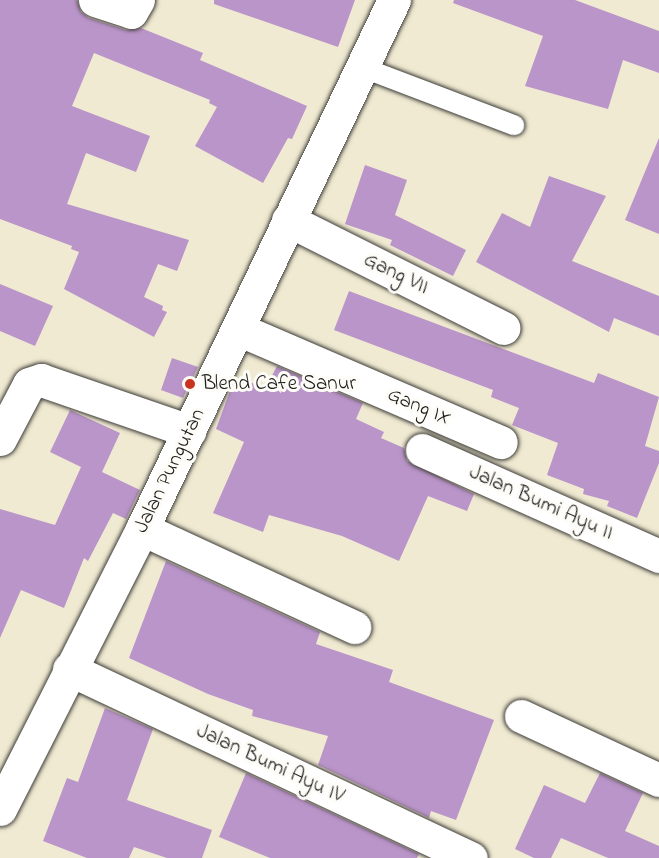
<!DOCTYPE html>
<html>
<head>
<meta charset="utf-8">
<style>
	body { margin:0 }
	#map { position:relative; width:659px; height:858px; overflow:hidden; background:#f0ead2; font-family:"Indie Flower",sans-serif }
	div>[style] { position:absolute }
	.building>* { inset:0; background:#ba95c9 }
	.roads { filter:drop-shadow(0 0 2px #3c3b37) drop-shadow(0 0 2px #3c3b37) }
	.service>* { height:20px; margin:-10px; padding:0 10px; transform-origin:10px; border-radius:10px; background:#fff }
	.minor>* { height:33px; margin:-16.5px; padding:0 16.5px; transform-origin:16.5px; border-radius:16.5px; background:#fff }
	.dots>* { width:16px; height:16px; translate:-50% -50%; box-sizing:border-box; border:3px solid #fdfcf7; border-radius:50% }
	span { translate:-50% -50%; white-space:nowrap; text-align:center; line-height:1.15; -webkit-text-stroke:6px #fdfcf7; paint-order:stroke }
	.street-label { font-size:21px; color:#1c1c1c }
	.poi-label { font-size:21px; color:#1c1c1c }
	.left { translate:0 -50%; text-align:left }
</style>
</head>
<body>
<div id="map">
	<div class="building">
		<i style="clip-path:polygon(0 0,77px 0,81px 12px,89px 18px,126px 30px,141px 28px,203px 53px,200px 60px,307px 106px,292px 139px,288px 138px,263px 183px,195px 146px,217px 107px,209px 103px,210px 100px,94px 53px,72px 106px,150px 136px,136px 172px,86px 153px,67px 204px,189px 240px,177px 271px,158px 264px,144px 297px,163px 306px,162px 310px,167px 312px,154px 337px,64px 289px,79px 252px,71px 249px,72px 246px,0 219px)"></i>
		<i style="clip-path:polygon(214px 0,355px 0,338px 47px,214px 4px)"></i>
		<i style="clip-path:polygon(454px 0,575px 0,659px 31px,659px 73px,623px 60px,608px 109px,525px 86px,543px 36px,453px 3px)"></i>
		<i style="clip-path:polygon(659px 138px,659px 234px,625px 220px)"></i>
		<i style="clip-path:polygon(365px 165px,407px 180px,395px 215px,466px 250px,453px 276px,390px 245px,392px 240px,345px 224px)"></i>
		<i style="clip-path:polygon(549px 176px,606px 196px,572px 261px,659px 296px,659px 336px,614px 318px,609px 332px,476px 262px,502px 213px,530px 227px)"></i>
		<i style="clip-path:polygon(0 284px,53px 306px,35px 346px,0 331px)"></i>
		<i style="clip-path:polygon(349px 291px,594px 383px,598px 373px,659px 397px,645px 446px,659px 451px,659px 463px,637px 518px,607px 506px,609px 501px,583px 494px,584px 489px,547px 475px,558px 443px,512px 425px,519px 408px,491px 397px,493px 390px,334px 330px)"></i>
		<i style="clip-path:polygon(172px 358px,198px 367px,183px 398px,161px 390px)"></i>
		<i style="clip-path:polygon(277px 366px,363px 403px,356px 419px,384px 432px,381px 438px,404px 448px,407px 461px,474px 494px,467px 511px,428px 496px,399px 561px,342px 536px,269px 515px,263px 532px,213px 513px,244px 442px,216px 429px,234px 380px,240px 377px,265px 389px)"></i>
		<i style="clip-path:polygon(70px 410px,120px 433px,102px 472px,140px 490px,126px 519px,113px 513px,88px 561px,84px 558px,64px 608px,21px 590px,0 638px,0 509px,55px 525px,81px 467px,50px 452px)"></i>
		<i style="clip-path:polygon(166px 561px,320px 632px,316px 644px,393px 670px,389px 682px,494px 720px,456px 820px,431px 811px,429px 818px,318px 765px,328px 736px,252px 716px,253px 710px,208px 694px,129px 658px)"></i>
		<i style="clip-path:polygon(105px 708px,153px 729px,127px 800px,212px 830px,202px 858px,167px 858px,134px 847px,129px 858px,87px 858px,43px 841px,67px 778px,78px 782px)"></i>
		<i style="clip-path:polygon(246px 773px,419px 854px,417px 858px,270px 858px,219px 837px)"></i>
		<i style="clip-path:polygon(600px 773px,643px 793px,625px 831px,659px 846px,659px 858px,608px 858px,561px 838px,551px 858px,534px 858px,515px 849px,544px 785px,585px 803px)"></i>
	</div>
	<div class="roads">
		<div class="service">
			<i style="left:361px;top:67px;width:164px;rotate:20.8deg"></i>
		</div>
		<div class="minor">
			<i style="left:95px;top:0;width:38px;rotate:18deg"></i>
			<i style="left:131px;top:12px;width:14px;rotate:-60deg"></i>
			<i style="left:288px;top:220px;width:241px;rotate:26.6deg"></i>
			<i style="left:238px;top:329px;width:286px;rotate:23.3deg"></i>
			<i style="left:0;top:439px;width:62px;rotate:-62.2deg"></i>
			<i style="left:29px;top:384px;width:13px;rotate:-18deg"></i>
			<i style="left:41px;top:380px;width:157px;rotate:19deg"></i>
			<i style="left:422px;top:450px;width:260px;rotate:24.1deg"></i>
			<i style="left:142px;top:529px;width:234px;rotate:24.8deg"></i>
			<i style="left:69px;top:669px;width:444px;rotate:25.2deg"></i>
			<i style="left:521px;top:716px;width:152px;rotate:24.9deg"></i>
			<i style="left:0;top:809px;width:314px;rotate:-63.1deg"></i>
			<i style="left:142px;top:529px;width:586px;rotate:-64.53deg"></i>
		</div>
	</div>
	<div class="dots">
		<i style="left:190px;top:384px;background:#c8321e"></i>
	</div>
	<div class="street-label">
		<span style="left:396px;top:274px;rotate:26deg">Gang VII</span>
		<span style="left:419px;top:407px;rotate:23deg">Gang IX</span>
		<span style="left:170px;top:471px;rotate:-64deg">Jalan Pungutan</span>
		<span style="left:541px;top:503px;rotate:24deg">Jalan Bumi Ayu II</span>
		<span style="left:270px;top:764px;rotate:25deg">Jalan Bumi Ayu IV</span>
	</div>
	<div class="poi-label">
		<span class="left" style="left:202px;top:384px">Blend Cafe Sanur</span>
	</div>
</div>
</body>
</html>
